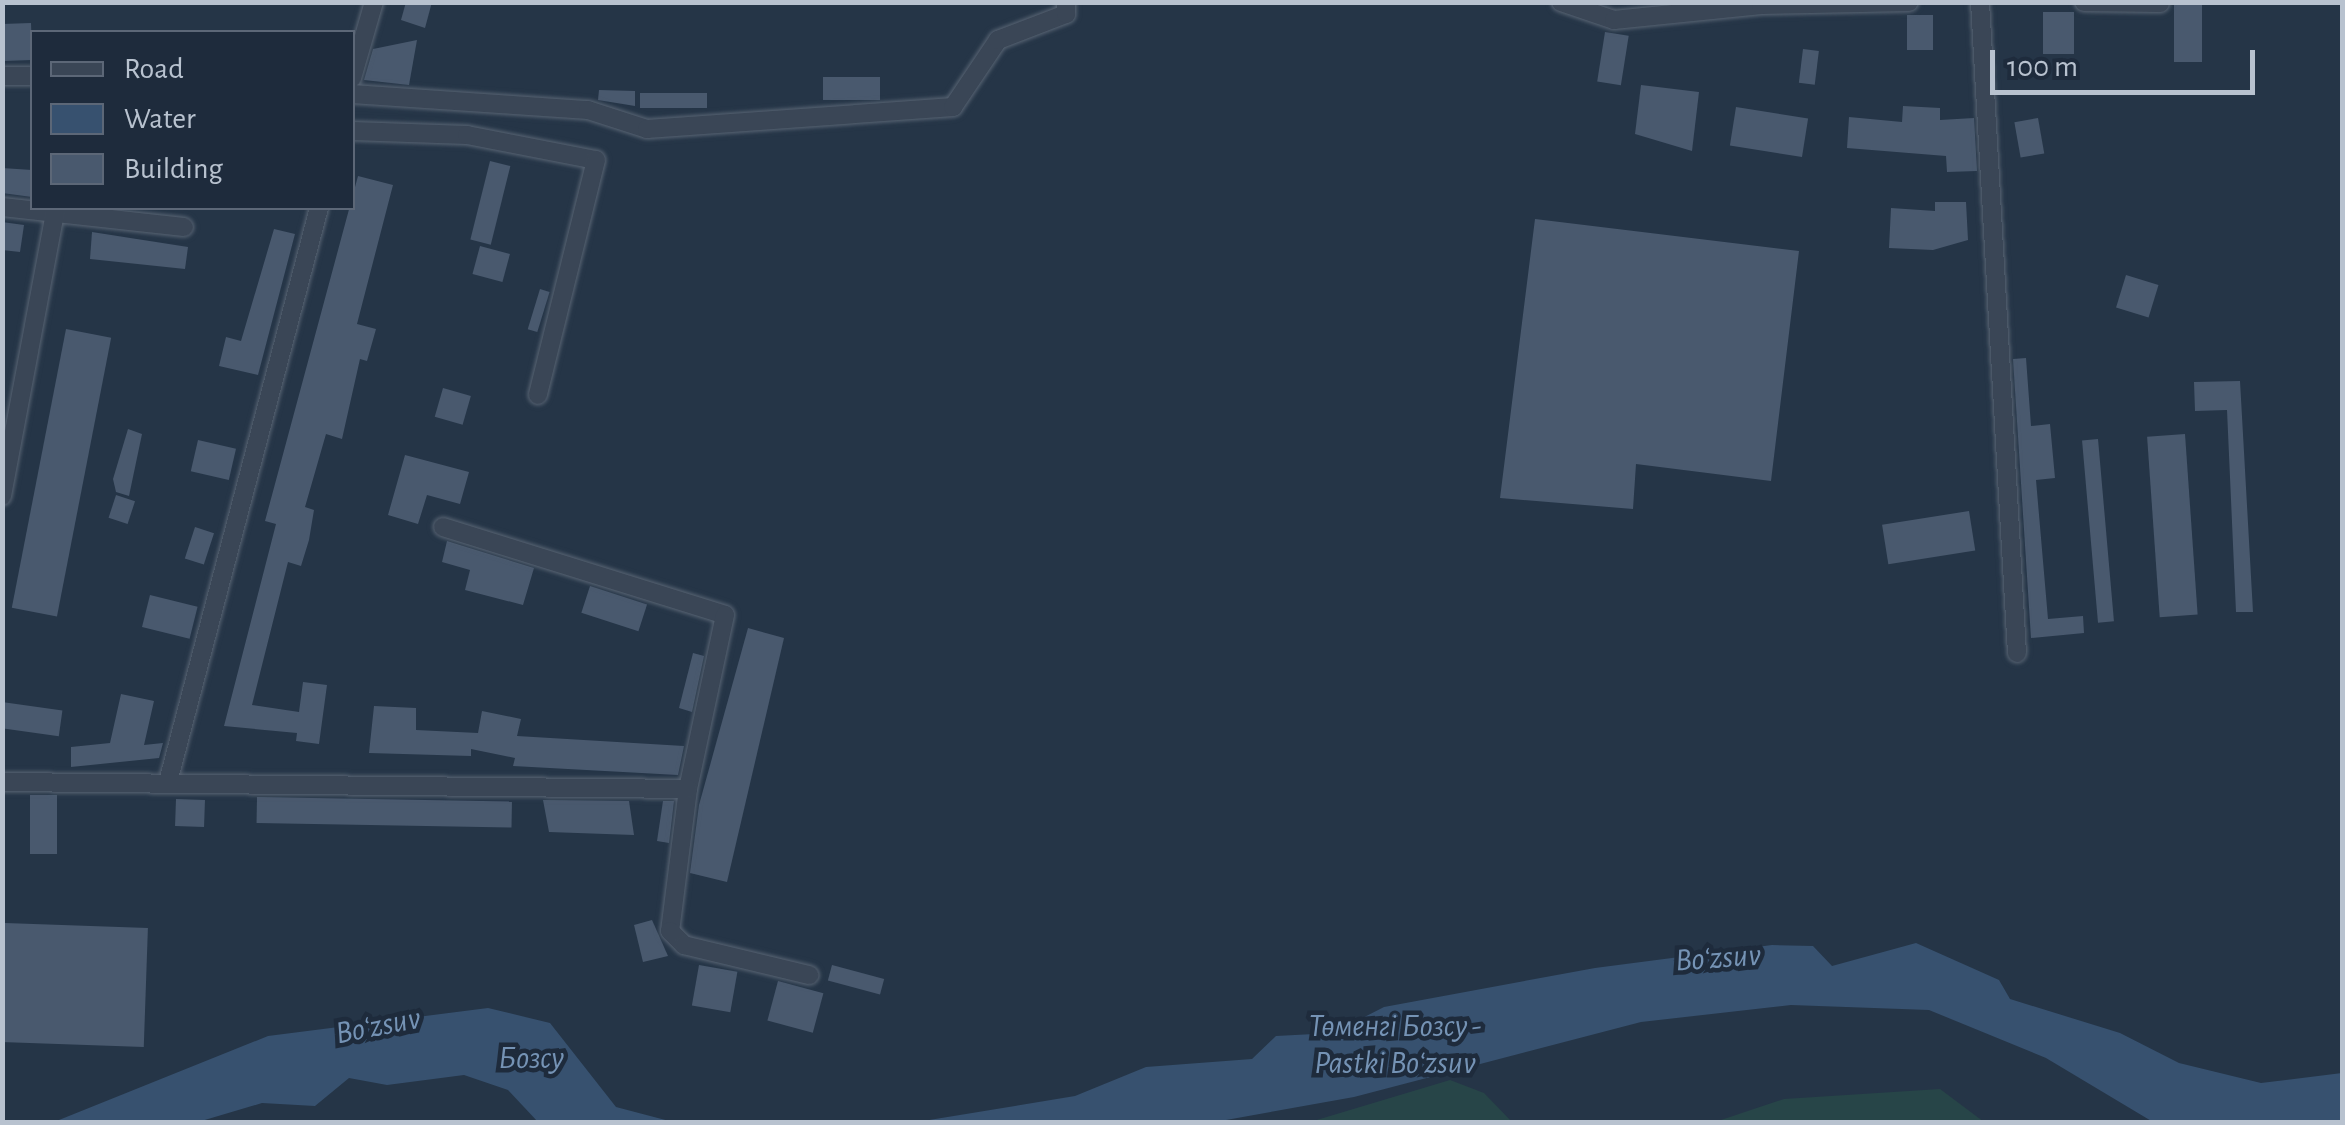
<!DOCTYPE html>
<html>
<head>
<meta charset="utf-8">
<style>
	body { margin:0 }
	#map { position:relative; width:2345px; height:1125px; overflow:hidden; background:#253547; font-family:"Alegreya Sans",sans-serif }
	div>[style] { position:absolute }
	.green>* { inset:0; background:#274548 }
	.water>* { inset:0; background:#37516f }
	.building>* { inset:0; background:#49596e; transform-origin:0 0 }
	.roads { filter:drop-shadow(0 0 2px #586473) drop-shadow(0 0 2px #586473) }
	.minor>* { height:18px; margin:-9px; padding:0 9px; transform-origin:9px; border-radius:9px; background:#3a4656 }
	span { translate:-50% -50%; white-space:nowrap; text-align:center; line-height:1.15; -webkit-text-stroke:9px #1e2b3c; paint-order:stroke }
	.water-label { font-size:32px; color:#7593b5; font-style:italic }
	.frame { position:absolute; inset:0; border:5px solid #b8c2cf; pointer-events:none }
	.legend { position:absolute; left:30px; top:30px; width:325px; height:180px; box-sizing:border-box; background:#1e2b3c; border:2px solid #5c6777; margin:0; padding:12px 18px; list-style:none; font-size:30px; color:#b8c2cf }
	.legend li { display:flex; align-items:center; gap:20px; height:50px }
	.legend b { width:50px; border:2px solid #5c6777 }
	.scale { position:absolute; left:1990px; top:50px; width:265px; height:45px; box-sizing:border-box; border:5px solid #b8c2cf; border-top:0; padding-left:12px; font-size:30px; line-height:35px; white-space:nowrap; color:#b8c2cf; -webkit-text-stroke:8px #1e2b3c; paint-order:stroke }
</style>
</head>
<body>
<div id="map">
	<div class="green">
		<i style="clip-path:polygon(1450px 1080px,1484px 1093px,1512px 1122px,1310px 1122px)"></i>
		<i style="clip-path:polygon(1940px 1089px,1984px 1122px,1715px 1122px,1784px 1099px)"></i>
	</div>
	<div class="water">
		<i style="clip-path:polygon(1916px 943px,1999px 980px,2010px 999px,2120px 1033px,2179px 1063px,2261px 1083px,2342px 1073px,2342px 1122px,2153px 1122px,2046px 1058px,1929px 1010px,1791px 1005px,1641px 1022px,1354px 1097px,1215px 1122px,917px 1122px,1075px 1096px,1146px 1067px,1252px 1059px,1276px 1036px,1333px 1033px,1384px 1007px,1595px 968px,1772px 945px,1813px 946px,1832px 966px)"></i>
		<i style="clip-path:polygon(488px 1008px,550px 1023px,616px 1107px,673px 1122px,538px 1122px,508px 1090px,464px 1075px,387px 1085px,349px 1078px,315px 1106px,262px 1103px,198px 1122px,54px 1122px,268px 1036px)"></i>
	</div>
	<div class="building">
		<i style="clip-path:polygon(406px 2px,432px 2px,425px 28px,401px 20px)"></i>
		<i style="left:2174px;top:2px;width:28px;height:60px"></i>
		<i style="left:2043px;top:12px;width:31px;height:42px"></i>
		<i style="left:1907px;top:15px;width:26px;height:35px"></i>
		<i style="left:31px;top:23px;width:37px;height:29px;rotate:88deg"></i>
		<i style="left:1605px;top:32px;width:24px;height:50px;rotate:9deg"></i>
		<i style="clip-path:polygon(417px 40px,409px 85px,364px 80px,373px 49px)"></i>
		<i style="left:1803px;top:49px;width:16px;height:34px;rotate:7deg"></i>
		<i style="left:880px;top:77px;width:23px;height:57px;rotate:90deg"></i>
		<i style="clip-path:polygon(1641px 85px,1699px 92px,1692px 151px,1635px 134px)"></i>
		<i style="clip-path:polygon(599px 90px,635px 91px,635px 106px,598px 100px)"></i>
		<i style="left:707px;top:93px;width:15px;height:67px;rotate:90deg"></i>
		<i style="clip-path:polygon(1903px 106px,1940px 108px,1940px 120px,1974px 118px,1977px 171px,1947px 172px,1946px 156px,1847px 148px,1849px 117px,1902px 122px)"></i>
		<i style="left:1736px;top:107px;width:73px;height:39px;rotate:9deg"></i>
		<i style="left:2038px;top:118px;width:36px;height:24px;rotate:80deg"></i>
		<i style="left:490px;top:161px;width:21px;height:81px;rotate:14deg"></i>
		<i style="clip-path:polygon(2px 168px,32px 170px,32px 197px,2px 193px)"></i>
		<i style="clip-path:polygon(358px 176px,393px 185px,357px 324px,376px 329px,367px 361px,360px 359px,342px 439px,326px 434px,305px 507px,314px 510px,309px 540px,301px 566px,288px 562px,252px 705px,299px 712px,303px 682px,327px 685px,319px 744px,296px 741px,297px 733px,224px 726px,276px 524px,265px 521px)"></i>
		<i style="clip-path:polygon(1935px 202px,1966px 202px,1968px 240px,1933px 250px,1889px 248px,1891px 208px,1935px 211px)"></i>
		<i style="clip-path:polygon(1535px 219px,1799px 251px,1771px 481px,1636px 464px,1633px 509px,1500px 498px)"></i>
		<i style="clip-path:polygon(2px 222px,24px 225px,20px 252px,2px 250px)"></i>
		<i style="clip-path:polygon(274px 229px,295px 234px,258px 375px,219px 366px,226px 337px,241px 341px)"></i>
		<i style="clip-path:polygon(92px 232px,188px 247px,185px 269px,90px 259px)"></i>
		<i style="left:480px;top:246px;width:31px;height:29px;rotate:15deg"></i>
		<i style="left:2126px;top:275px;width:34px;height:34px;rotate:17deg"></i>
		<i style="left:540px;top:289px;width:10px;height:42px;rotate:17deg"></i>
		<i style="left:66px;top:329px;width:46px;height:284px;rotate:11deg"></i>
		<i style="clip-path:polygon(2026px 358px,2031px 426px,2050px 424px,2055px 478px,2036px 480px,2048px 619px,2083px 616px,2084px 633px,2031px 638px,2013px 359px)"></i>
		<i style="clip-path:polygon(2240px 381px,2253px 612px,2236px 612px,2227px 410px,2195px 411px,2194px 382px)"></i>
		<i style="left:443px;top:388px;width:29px;height:30px;rotate:16deg"></i>
		<i style="clip-path:polygon(128px 429px,142px 434px,129px 496px,116px 492px,113px 479px)"></i>
		<i style="left:2185px;top:434px;width:181px;height:38px;rotate:86deg"></i>
		<i style="left:2098px;top:439px;width:183px;height:16px;rotate:85deg"></i>
		<i style="left:198px;top:440px;width:39px;height:32px;rotate:13deg"></i>
		<i style="clip-path:polygon(405px 455px,469px 472px,460px 504px,427px 495px,418px 524px,388px 515px)"></i>
		<i style="left:116px;top:495px;width:20px;height:24px;rotate:18deg"></i>
		<i style="left:1969px;top:511px;width:40px;height:88px;rotate:81deg"></i>
		<i style="left:195px;top:527px;width:20px;height:33px;rotate:18deg"></i>
		<i style="clip-path:polygon(447px 541px,534px 568px,523px 605px,465px 590px,470px 570px,442px 562px)"></i>
		<i style="left:590px;top:586px;width:60px;height:28px;rotate:18deg"></i>
		<i style="left:150px;top:595px;width:49px;height:33px;rotate:14deg"></i>
		<i style="clip-path:polygon(748px 628px,784px 638px,727px 882px,690px 873px,699px 805px)"></i>
		<i style="clip-path:polygon(693px 653px,704px 656px,692px 712px,679px 708px)"></i>
		<i style="clip-path:polygon(121px 694px,154px 701px,144px 745px,163px 743px,159px 758px,71px 767px,71px 747px,110px 743px)"></i>
		<i style="left:2px;top:702px;width:61px;height:26px;rotate:8deg"></i>
		<i style="clip-path:polygon(374px 706px,416px 708px,416px 730px,478px 733px,482px 711px,521px 719px,517px 736px,684px 746px,678px 775px,513px 766px,515px 758px,471px 749px,471px 756px,369px 753px)"></i>
		<i style="left:30px;top:795px;width:27px;height:59px"></i>
		<i style="left:257px;top:797px;width:255px;height:26px;rotate:1deg"></i>
		<i style="left:176px;top:799px;width:29px;height:27px;rotate:2deg"></i>
		<i style="clip-path:polygon(543px 800px,629px 801px,634px 835px,549px 832px)"></i>
		<i style="clip-path:polygon(663px 801px,674px 801px,669px 843px,657px 841px)"></i>
		<i style="clip-path:polygon(652px 920px,668px 956px,643px 962px,634px 925px)"></i>
		<i style="left:5px;top:923px;width:143px;height:119px;rotate:2deg"></i>
		<i style="left:699px;top:965px;width:39px;height:41px;rotate:10deg"></i>
		<i style="left:832px;top:965px;width:54px;height:16px;rotate:15deg"></i>
		<i style="left:778px;top:981px;width:47px;height:41px;rotate:15deg"></i>
	</div>
	<div class="roads">
		<div class="minor">
			<i style="left:1561px;top:2px;width:56px;rotate:18.8deg"></i>
			<i style="left:1614px;top:20px;width:148px;rotate:-5.8deg"></i>
			<i style="left:1761px;top:5px;width:148px;rotate:-1.2deg"></i>
			<i style="left:1980px;top:2px;width:652px;rotate:86.75deg"></i>
			<i style="left:2084px;top:2px;width:76px;rotate:0.8deg"></i>
			<i style="left:2px;top:76px;width:30px"></i>
			<i style="left:352px;top:78px;width:79px;rotate:-73.9deg"></i>
			<i style="left:352px;top:94px;width:237px;rotate:3.9deg"></i>
			<i style="left:588px;top:110px;width:62px;rotate:17.9deg"></i>
			<i style="left:647px;top:129px;width:307px;rotate:-4.1deg"></i>
			<i style="left:953px;top:107px;width:81px;rotate:-56.1deg"></i>
			<i style="left:998px;top:40px;width:73px;rotate:-20.9deg"></i>
			<i style="left:1066px;top:14px;width:12px;rotate:-90deg"></i>
			<i style="left:352px;top:131px;width:115px;rotate:2deg"></i>
			<i style="left:467px;top:135px;width:131px;rotate:11deg"></i>
			<i style="left:596px;top:160px;width:242px;rotate:103.9deg"></i>
			<i style="left:2px;top:207px;width:183px;rotate:6.3deg"></i>
			<i style="left:2px;top:496px;width:293px;rotate:-79.4deg"></i>
			<i style="left:443px;top:527px;width:295px;rotate:17.3deg"></i>
			<i style="left:725px;top:615px;width:178px;rotate:102deg"></i>
			<i style="left:688px;top:789px;width:143px;rotate:97.2deg"></i>
			<i style="left:670px;top:931px;width:20px;rotate:45deg"></i>
			<i style="left:684px;top:945px;width:129px;rotate:13.5deg"></i>
			<i style="left:169px;top:778px;width:589px;rotate:-75.26deg"></i>
			<i style="left:2px;top:782px;width:686px;rotate:0.58deg"></i>
		</div>
	</div>
	<div class="water-label">
		<span style="left:1718px;top:958px;rotate:-4deg">Boʻzsuv</span>
		<span style="left:378px;top:1026px;rotate:-11deg">Boʻzsuv</span>
		<span style="left:1395px;top:1045px">Төменгі Бозсу -<br>Pastki Boʻzsuv</span>
		<span style="left:531px;top:1058px">Бозсу</span>
	</div>
	<div class="frame"></div>
	<ul class="legend">
	<li><b style="height:12px;background:#3a4656"></b>Road</li>
	<li><b style="height:28px;background:#37516f"></b>Water</li>
	<li><b style="height:28px;background:#49596e"></b>Building</li>
	</ul>
	<div class="scale">100 m</div>
</div>
</body>
</html>
